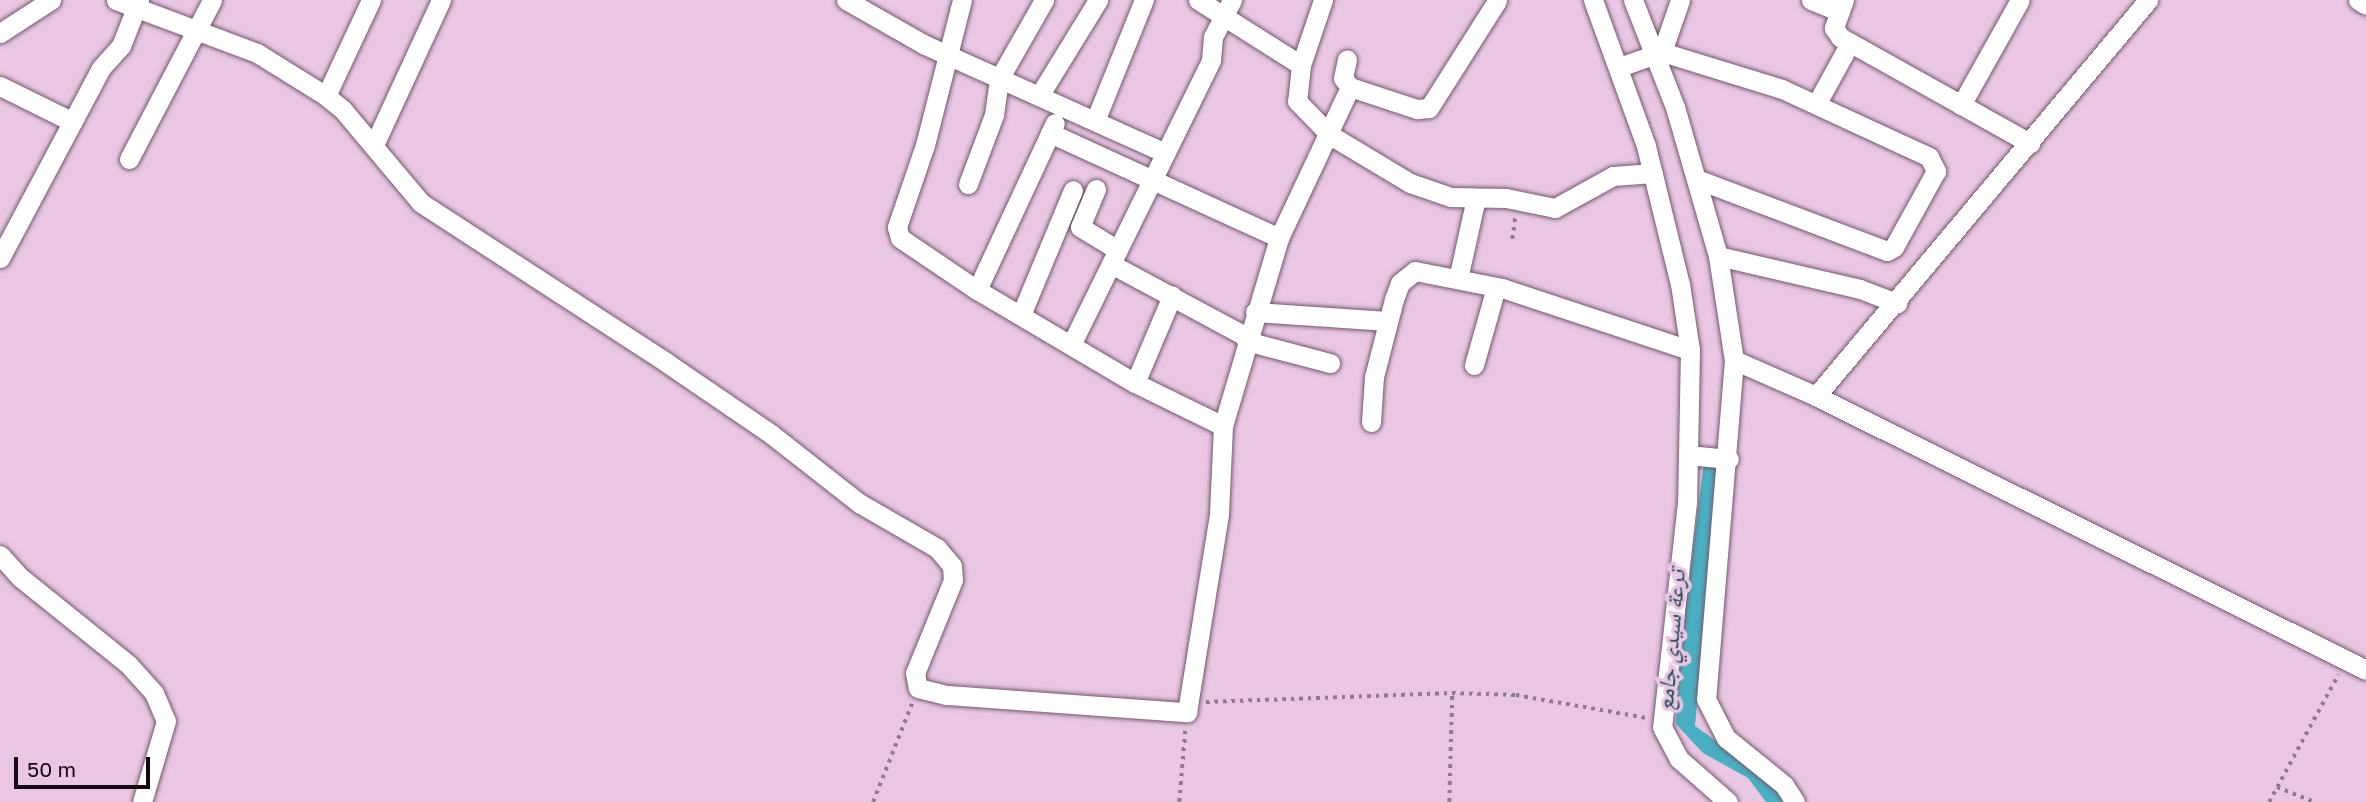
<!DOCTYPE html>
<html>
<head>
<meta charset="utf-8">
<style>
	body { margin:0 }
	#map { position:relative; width:2366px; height:802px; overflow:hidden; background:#e9c7e2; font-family:"Golos Text","Noto Naskh Arabic",sans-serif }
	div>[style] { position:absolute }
	.water>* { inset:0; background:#4aafc2 }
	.path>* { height:3.5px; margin-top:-1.75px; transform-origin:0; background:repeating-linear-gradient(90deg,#91798d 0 3.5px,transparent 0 8.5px) }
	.roads { filter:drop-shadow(0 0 2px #74576f) drop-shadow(0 0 2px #74576f) }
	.minor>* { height:19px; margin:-9.5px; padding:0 9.5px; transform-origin:9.5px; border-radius:9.5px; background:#fff }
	span { translate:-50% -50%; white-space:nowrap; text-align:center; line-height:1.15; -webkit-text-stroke:7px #e9c7e2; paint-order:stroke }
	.water-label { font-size:23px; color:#204c55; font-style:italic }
	.scale { position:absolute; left:14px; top:757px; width:136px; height:32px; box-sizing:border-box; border:4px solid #140913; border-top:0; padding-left:9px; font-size:21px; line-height:24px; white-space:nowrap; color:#140913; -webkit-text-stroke:5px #e9c7e2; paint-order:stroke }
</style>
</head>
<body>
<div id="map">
	<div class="water">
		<i style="clip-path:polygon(1718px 456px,1695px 726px,1766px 776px,1787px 802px,1766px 802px,1748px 778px,1703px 753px,1676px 724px,1680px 654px,1704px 462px)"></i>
	</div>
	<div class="path">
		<i style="left:1512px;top:239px;width:22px;rotate:-82deg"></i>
		<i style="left:1206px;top:702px;width:246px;rotate:-2.1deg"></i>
		<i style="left:1452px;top:693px;width:64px;rotate:1.8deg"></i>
		<i style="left:1516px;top:695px;width:133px;rotate:10deg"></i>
		<i style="left:2277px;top:787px;width:40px;rotate:22deg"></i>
		<i style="left:873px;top:802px;width:106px;rotate:-68.5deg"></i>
		<i style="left:1179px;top:802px;width:71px;rotate:-85.2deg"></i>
		<i style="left:1449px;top:802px;width:109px;rotate:-88.4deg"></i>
		<i style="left:2269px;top:802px;width:145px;rotate:-61.5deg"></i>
	</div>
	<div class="roads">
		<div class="minor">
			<i style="left:116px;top:0;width:151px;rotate:20.6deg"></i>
			<i style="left:257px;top:53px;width:81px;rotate:31.9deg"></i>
			<i style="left:326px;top:96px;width:22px;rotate:39deg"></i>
			<i style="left:343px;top:110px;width:121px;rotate:50deg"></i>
			<i style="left:421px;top:203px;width:293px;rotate:33deg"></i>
			<i style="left:667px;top:363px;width:126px;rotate:34.3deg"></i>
			<i style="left:771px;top:434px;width:112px;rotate:38.1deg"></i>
			<i style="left:859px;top:503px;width:90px;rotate:30deg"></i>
			<i style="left:937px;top:548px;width:23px;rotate:50deg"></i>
			<i style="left:952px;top:566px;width:14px;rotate:86deg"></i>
			<i style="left:953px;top:580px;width:100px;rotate:112.2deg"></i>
			<i style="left:915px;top:673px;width:15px;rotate:79deg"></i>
			<i style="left:918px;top:688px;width:30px;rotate:14deg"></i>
			<i style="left:947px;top:695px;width:241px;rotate:4.1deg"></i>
			<i style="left:1187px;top:712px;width:201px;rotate:-80.8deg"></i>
			<i style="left:1219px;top:514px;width:88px;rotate:-87.4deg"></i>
			<i style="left:1223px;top:426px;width:196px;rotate:-73.4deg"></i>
			<i style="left:1279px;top:238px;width:167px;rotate:-64.8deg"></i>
			<i style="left:1350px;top:87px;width:11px;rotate:-128deg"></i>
			<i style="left:1343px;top:78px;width:19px;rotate:-78deg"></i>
			<i style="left:846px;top:0;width:89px;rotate:29.7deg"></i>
			<i style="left:923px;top:44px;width:263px;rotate:24.2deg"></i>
			<i style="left:962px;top:0;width:150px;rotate:104.3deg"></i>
			<i style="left:925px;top:145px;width:87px;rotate:108.9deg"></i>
			<i style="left:897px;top:227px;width:11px;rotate:75deg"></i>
			<i style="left:900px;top:238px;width:93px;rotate:34deg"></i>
			<i style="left:977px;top:290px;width:183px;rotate:30.5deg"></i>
			<i style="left:1135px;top:383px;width:98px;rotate:26deg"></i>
			<i style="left:1198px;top:0;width:122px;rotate:32.3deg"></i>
			<i style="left:1323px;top:0;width:69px;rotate:108.7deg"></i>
			<i style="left:1301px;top:65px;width:36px;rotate:96deg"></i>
			<i style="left:1297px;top:101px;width:47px;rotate:45.9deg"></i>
			<i style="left:1330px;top:135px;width:93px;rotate:31deg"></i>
			<i style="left:1410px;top:183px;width:43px;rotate:18.9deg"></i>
			<i style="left:1451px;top:197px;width:55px;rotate:1deg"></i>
			<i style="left:1506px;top:198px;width:50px;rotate:11.5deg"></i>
			<i style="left:1555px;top:208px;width:66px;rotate:-28.9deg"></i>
			<i style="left:1613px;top:176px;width:40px;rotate:-4.3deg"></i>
			<i style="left:1593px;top:0;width:155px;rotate:70deg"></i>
			<i style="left:1646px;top:146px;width:142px;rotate:76.2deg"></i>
			<i style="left:1680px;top:284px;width:67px;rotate:81.4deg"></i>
			<i style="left:1690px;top:350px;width:152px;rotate:91.1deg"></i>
			<i style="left:1687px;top:502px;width:226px;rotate:96.3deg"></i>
			<i style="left:1662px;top:727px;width:36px;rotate:62deg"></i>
			<i style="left:1679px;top:759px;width:65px;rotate:41.3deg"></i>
			<i style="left:1633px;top:0;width:115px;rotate:68.6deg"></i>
			<i style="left:1675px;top:107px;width:155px;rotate:73.9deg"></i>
			<i style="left:1718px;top:256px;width:105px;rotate:81.3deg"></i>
			<i style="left:1734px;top:360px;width:340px;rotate:94.7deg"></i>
			<i style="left:1706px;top:699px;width:44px;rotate:62.9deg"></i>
			<i style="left:1726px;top:738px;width:75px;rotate:39deg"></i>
			<i style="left:1784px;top:785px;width:20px;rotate:57deg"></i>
			<i style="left:1811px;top:0;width:31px;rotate:22deg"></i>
			<i style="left:1844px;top:0;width:30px;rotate:110deg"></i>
			<i style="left:1834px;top:28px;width:11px;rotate:56deg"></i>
			<i style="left:1840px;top:37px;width:218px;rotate:29.2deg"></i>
			<i style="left:2358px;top:0;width:9px;rotate:32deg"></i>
			<i style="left:0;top:33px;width:61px;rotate:-32.9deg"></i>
			<i style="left:1662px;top:52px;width:55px;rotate:-70.9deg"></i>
			<i style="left:1619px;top:67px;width:46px;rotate:-19.2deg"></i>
			<i style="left:1662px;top:52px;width:126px;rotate:17.1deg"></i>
			<i style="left:1782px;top:89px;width:162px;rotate:24.8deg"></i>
			<i style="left:1929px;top:157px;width:16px;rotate:63deg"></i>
			<i style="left:1936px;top:171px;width:87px;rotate:118.9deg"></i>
			<i style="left:1894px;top:247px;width:8px;rotate:150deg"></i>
			<i style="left:1887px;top:251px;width:204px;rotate:-159.3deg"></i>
			<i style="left:0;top:86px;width:81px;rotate:26.3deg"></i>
			<i style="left:1350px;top:87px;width:71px;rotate:18.2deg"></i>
			<i style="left:1417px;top:109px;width:12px;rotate:-5deg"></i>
			<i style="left:1429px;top:108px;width:127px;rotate:-57.6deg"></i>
			<i style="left:326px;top:96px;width:106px;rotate:-64.9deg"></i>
			<i style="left:1039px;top:96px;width:113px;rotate:-58.4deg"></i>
			<i style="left:1817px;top:103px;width:68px;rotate:-61.2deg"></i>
			<i style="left:1961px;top:105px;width:120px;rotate:-60.7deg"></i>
			<i style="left:1095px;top:121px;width:131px;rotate:-68deg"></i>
			<i style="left:1050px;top:133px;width:252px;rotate:24.6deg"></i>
			<i style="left:374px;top:145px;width:160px;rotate:-65.2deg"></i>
			<i style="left:129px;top:159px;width:179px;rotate:-62.4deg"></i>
			<i style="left:968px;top:184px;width:74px;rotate:-69.4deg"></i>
			<i style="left:994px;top:115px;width:36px;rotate:-82deg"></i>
			<i style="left:999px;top:79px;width:91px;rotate:-60.3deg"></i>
			<i style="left:1096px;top:189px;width:41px;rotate:112.8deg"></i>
			<i style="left:1080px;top:227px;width:44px;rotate:31.2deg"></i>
			<i style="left:1718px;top:256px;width:146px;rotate:13.1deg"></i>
			<i style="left:1860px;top:289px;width:40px;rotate:21deg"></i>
			<i style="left:0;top:258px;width:215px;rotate:-62deg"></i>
			<i style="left:101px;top:68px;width:30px;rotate:-48deg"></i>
			<i style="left:121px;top:46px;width:49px;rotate:-68.6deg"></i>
			<i style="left:1111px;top:264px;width:154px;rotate:28.2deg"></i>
			<i style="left:1458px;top:279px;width:83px;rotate:-77.5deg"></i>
			<i style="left:977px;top:290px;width:184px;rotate:-65deg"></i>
			<i style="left:1255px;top:312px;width:133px;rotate:3.9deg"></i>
			<i style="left:1021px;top:315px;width:135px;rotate:-67.4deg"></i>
			<i style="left:1246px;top:341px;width:87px;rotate:14.7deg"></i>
			<i style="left:1072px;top:343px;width:315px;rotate:-63.8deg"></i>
			<i style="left:1211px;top:60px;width:23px;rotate:-85deg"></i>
			<i style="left:1213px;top:37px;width:42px;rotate:-62.8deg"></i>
			<i style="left:1734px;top:360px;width:90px;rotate:23.7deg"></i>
			<i style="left:1816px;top:396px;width:614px;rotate:26.48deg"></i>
			<i style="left:1474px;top:365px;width:81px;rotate:-74.2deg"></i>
			<i style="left:1135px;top:383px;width:95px;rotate:-67deg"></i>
			<i style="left:1816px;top:396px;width:517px;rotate:-50.02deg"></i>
			<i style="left:1371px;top:422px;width:45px;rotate:-86.2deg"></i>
			<i style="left:1374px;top:377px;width:81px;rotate:-75.6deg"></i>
			<i style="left:1394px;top:299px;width:17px;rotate:-69deg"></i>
			<i style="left:1400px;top:283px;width:19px;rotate:-39deg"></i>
			<i style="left:1415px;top:271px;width:89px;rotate:11.1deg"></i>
			<i style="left:1502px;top:288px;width:198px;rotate:18.3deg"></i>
			<i style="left:1688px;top:455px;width:41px;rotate:5.6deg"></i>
			<i style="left:0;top:555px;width:31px;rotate:48deg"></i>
			<i style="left:21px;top:578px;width:137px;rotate:38.8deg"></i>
			<i style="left:128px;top:664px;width:39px;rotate:48deg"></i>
			<i style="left:154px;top:693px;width:30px;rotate:67deg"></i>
			<i style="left:166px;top:721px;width:84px;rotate:106.5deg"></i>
		</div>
	</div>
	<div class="water-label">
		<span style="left:1670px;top:640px;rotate:-85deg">ترعة سيدي جامع</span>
	</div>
	<div class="scale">50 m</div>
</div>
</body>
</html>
